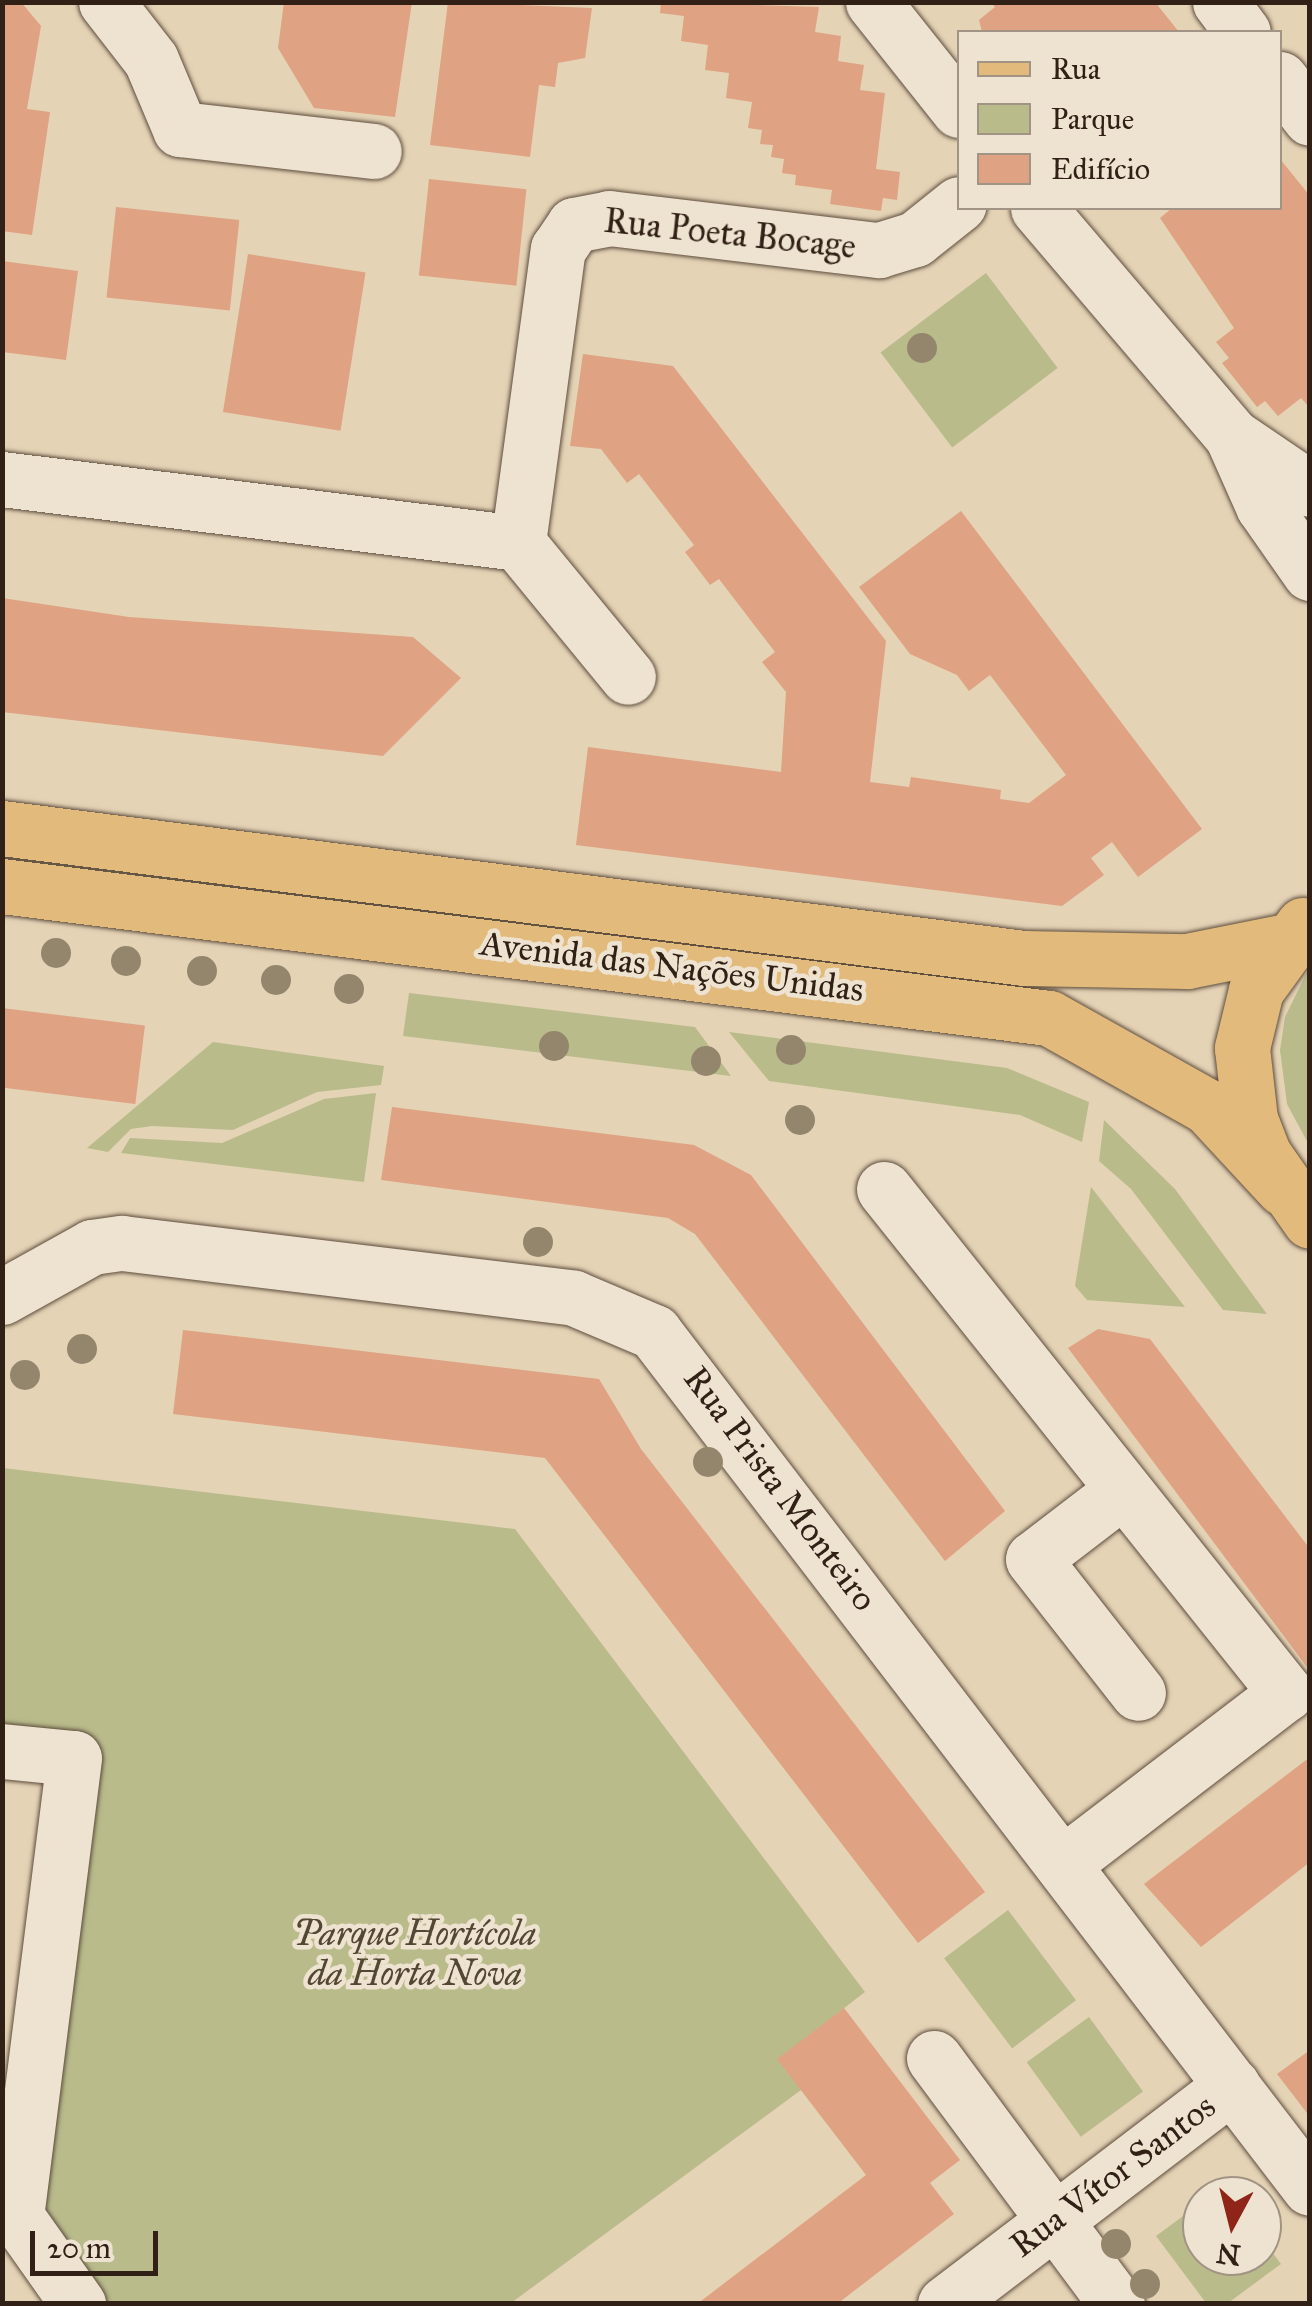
<!DOCTYPE html>
<html>
<head>
<meta charset="utf-8">
<style>
	body { margin:0 }
	#map { position:relative; width:1312px; height:2306px; overflow:hidden; background:#e5d3b6; font-family:"IM FELL Great Primer",serif }
	div>[style] { position:absolute }
	.green>* { inset:0; background:#b9bb8b; transform-origin:0 0 }
	.building>* { inset:0; background:#dfa282; transform-origin:0 0 }
	.roads { filter:drop-shadow(0 0 2px #5d4d3d) drop-shadow(0 0 2px #5d4d3d) }
	.minor>* { height:55px; margin:-27.5px; padding:0 27.5px; transform-origin:27.5px; border-radius:27.5px; background:#eee2d0 }
	.major>* { height:55px; margin:-27.5px; padding:0 27.5px; transform-origin:27.5px; border-radius:27.5px; background:#e2ba7b }
	.trees>* { width:30px; height:30px; margin:-15px; border-radius:50%; background:#94866d }
	span { translate:-50% -50%; white-space:nowrap; text-align:center; line-height:1.15; -webkit-text-stroke:9px #eee2d0; paint-order:stroke }
	.street-label { font-size:35px; color:#302015 }
	.park-label { font-size:35px; color:#524732; font-style:italic }
	.frame { position:absolute; inset:0; border:5px solid #302015; pointer-events:none }
	.legend { position:absolute; left:957px; top:30px; width:325px; height:180px; box-sizing:border-box; background:#eee2d0; border:2px solid #a29485; margin:0; padding:12px 18px; list-style:none; font-size:30px; color:#302015 }
	.legend li { display:flex; align-items:center; gap:20px; height:50px }
	.legend b { width:50px; border:2px solid #a29485 }
	.north { position:absolute; left:1182px; top:2176px; width:100px; height:100px; box-sizing:border-box; background:#eee2d0; border:2px solid #a29485; border-radius:50%; rotate:187deg; font-size:28px; font-weight:700; line-height:40px; text-align:center; color:#302015 }
	.north::after { content:''; display:block; margin:auto; width:35px; height:45px; background:#8f2418; clip-path:polygon(50% 0,100% 100%,50% 72%,0 100%) }
	.scale { position:absolute; left:30px; top:2231px; width:128px; height:45px; box-sizing:border-box; border:5px solid #302015; border-top:0; padding-left:12px; font-size:30px; line-height:35px; white-space:nowrap; color:#302015; -webkit-text-stroke:8px #eee2d0; paint-order:stroke }
</style>
</head>
<body>
<div id="map">
	<div class="green">
		<i style="left:986px;top:273px;width:119px;height:132px;rotate:53deg"></i>
		<i style="clip-path:polygon(1309px 968px,1309px 1145px,1287px 1104px,1280px 1050px,1285px 1017px)"></i>
		<i style="clip-path:polygon(409px 993px,695px 1027px,731px 1076px,403px 1036px)"></i>
		<i style="clip-path:polygon(729px 1032px,1007px 1068px,1089px 1102px,1082px 1142px,1020px 1115px,769px 1081px)"></i>
		<i style="clip-path:polygon(213px 1042px,384px 1066px,381px 1085px,317px 1092px,233px 1130px,152px 1126px,131px 1129px,108px 1152px,87px 1148px)"></i>
		<i style="clip-path:polygon(376px 1093px,364px 1182px,121px 1153px,130px 1138px,222px 1143px,324px 1099px)"></i>
		<i style="clip-path:polygon(1104px 1120px,1175px 1189px,1267px 1314px,1223px 1310px,1131px 1189px,1099px 1161px)"></i>
		<i style="clip-path:polygon(1091px 1187px,1185px 1307px,1087px 1300px,1075px 1286px)"></i>
		<i style="clip-path:polygon(3px 1468px,515px 1529px,865px 1992px,778px 2059px,801px 2090px,511px 2303px,97px 2303px,40px 2226px,99px 1750px,3px 1737px)"></i>
		<i style="left:1008px;top:1910px;width:113px;height:80px;rotate:53deg"></i>
		<i style="left:1089px;top:2017px;width:92px;height:77px;rotate:54deg"></i>
		<i style="clip-path:polygon(1202px 2202px,1202px 2256px,1262px 2256px,1262px 2239px,1281px 2264px,1228px 2303px,1206px 2303px,1156px 2236px)"></i>
	</div>
	<div class="building">
		<i style="clip-path:polygon(2px 2px,21px 2px,41px 26px,27px 109px,50px 112px,32px 235px,2px 231px)"></i>
		<i style="clip-path:polygon(284px 2px,412px 2px,395px 117px,314px 108px,278px 48px)"></i>
		<i style="clip-path:polygon(448px 2px,592px 8px,585px 58px,558px 63px,555px 87px,539px 85px,530px 157px,430px 145px)"></i>
		<i style="clip-path:polygon(661px 2px,819px 7px,815px 32px,841px 36px,838px 61px,864px 65px,860px 90px,885px 93px,876px 169px,900px 172px,897px 200px,883px 198px,881px 211px,830px 204px,832px 190px,795px 185px,796px 175px,782px 173px,784px 159px,771px 157px,773px 145px,760px 144px,762px 130px,748px 128px,752px 102px,726px 98px,729px 73px,705px 70px,708px 45px,681px 41px,684px 16px,660px 13px)"></i>
		<i style="clip-path:polygon(991px 2px,1155px 2px,1179px 32px,982px 32px,979px 20px,995px 7px)"></i>
		<i style="clip-path:polygon(1280px 159px,1310px 196px,1310px 408px,1301px 398px,1278px 416px,1265px 401px,1257px 407px,1222px 363px,1229px 358px,1216px 342px,1234px 328px,1160px 218px,1172px 208px,1280px 208px)"></i>
		<i style="left:429px;top:179px;width:98px;height:97px;rotate:6deg"></i>
		<i style="left:116px;top:207px;width:124px;height:91px;rotate:6deg"></i>
		<i style="left:248px;top:254px;width:119px;height:160px;rotate:9deg"></i>
		<i style="clip-path:polygon(2px 261px,78px 271px,66px 360px,2px 352px)"></i>
		<i style="clip-path:polygon(583px 354px,673px 366px,886px 641px,870px 782px,909px 787px,911px 777px,1001px 790px,1000px 799px,1029px 803px,1066px 775px,990px 675px,969px 691px,957px 675px,910px 654px,859px 587px,961px 511px,1202px 829px,1138px 877px,1112px 842px,1091px 858px,1104px 875px,1062px 906px,576px 845px,588px 747px,781px 772px,786px 692px,762px 662px,775px 652px,719px 579px,710px 585px,685px 552px,694px 545px,639px 474px,627px 483px,601px 449px,570px 446px)"></i>
		<i style="clip-path:polygon(2px 598px,129px 617px,413px 637px,461px 678px,383px 756px,2px 712px)"></i>
		<i style="left:2px;top:1008px;width:144px;height:79px;rotate:7deg"></i>
		<i style="clip-path:polygon(392px 1107px,694px 1145px,751px 1175px,1005px 1511px,945px 1561px,695px 1234px,668px 1218px,381px 1180px)"></i>
		<i style="clip-path:polygon(1098px 1329px,1150px 1339px,1310px 1549px,1310px 1671px,1068px 1348px)"></i>
		<i style="clip-path:polygon(183px 1330px,599px 1379px,641px 1449px,985px 1892px,918px 1943px,545px 1458px,173px 1414px)"></i>
		<i style="clip-path:polygon(1310px 1757px,1310px 1862px,1201px 1947px,1144px 1884px)"></i>
		<i style="clip-path:polygon(844px 2008px,960px 2160px,930px 2183px,954px 2214px,837px 2304px,697px 2304px,866px 2175px,777px 2059px)"></i>
		<i style="clip-path:polygon(1310px 2050px,1310px 2117px,1277px 2074px)"></i>
	</div>
	<div class="roads">
		<div class="minor">
			<i style="left:106px;top:2px;width:73px;rotate:52.2deg"></i>
			<i style="left:151px;top:60px;width:75px;rotate:67.2deg"></i>
			<i style="left:180px;top:129px;width:195px;rotate:6.5deg"></i>
			<i style="left:873px;top:2px;width:138px;rotate:51.5deg"></i>
			<i style="left:1220px;top:2px;width:38px;rotate:53deg"></i>
			<i style="left:1280px;top:79px;width:49px;rotate:52.4deg"></i>
			<i style="left:1038px;top:208px;width:299px;rotate:49.6deg"></i>
			<i style="left:1232px;top:436px;width:94px;rotate:34.2deg"></i>
			<i style="left:1232px;top:436px;width:77px;rotate:66.1deg"></i>
			<i style="left:1263px;top:506px;width:82px;rotate:55deg"></i>
			<i style="left:2px;top:479px;width:520px;rotate:7.07deg"></i>
			<i style="left:518px;top:543px;width:173px;rotate:50.6deg"></i>
			<i style="left:518px;top:543px;width:297px;rotate:-82.3deg"></i>
			<i style="left:558px;top:249px;width:29px;rotate:-56deg"></i>
			<i style="left:574px;top:225px;width:36px;rotate:-11deg"></i>
			<i style="left:609px;top:218px;width:272px;rotate:6.8deg"></i>
			<i style="left:879px;top:250px;width:38px;rotate:-17deg"></i>
			<i style="left:915px;top:239px;width:56px;rotate:-38.5deg"></i>
			<i style="left:884px;top:1189px;width:645px;rotate:51.42deg"></i>
			<i style="left:1286px;top:1693px;width:280px;rotate:142.6deg"></i>
			<i style="left:2px;top:1297px;width:103px;rotate:-29.1deg"></i>
			<i style="left:92px;top:1247px;width:30px;rotate:-8deg"></i>
			<i style="left:122px;top:1243px;width:455px;rotate:6.9deg"></i>
			<i style="left:574px;top:1298px;width:87px;rotate:23deg"></i>
			<i style="left:654px;top:1332px;width:1078px;rotate:52.54deg"></i>
			<i style="left:1123px;top:1490px;width:113px;rotate:142.5deg"></i>
			<i style="left:1033px;top:1559px;width:170px;rotate:51.9deg"></i>
			<i style="left:2px;top:1751px;width:72px;rotate:5.6deg"></i>
			<i style="left:74px;top:1758px;width:462px;rotate:97.2deg"></i>
			<i style="left:16px;top:2216px;width:108px;rotate:54.8deg"></i>
			<i style="left:934px;top:2058px;width:307px;rotate:53.4deg"></i>
			<i style="left:945px;top:2304px;width:361px;rotate:-37.3deg"></i>
		</div>
		<div class="major">
			<i style="left:2px;top:828px;width:1030px;rotate:7.25deg"></i>
			<i style="left:1024px;top:958px;width:163px;rotate:1.1deg"></i>
			<i style="left:1187px;top:961px;width:102px;rotate:-11.3deg"></i>
			<i style="left:2px;top:886px;width:1055px;rotate:7.19deg"></i>
			<i style="left:1049px;top:1018px;width:182px;rotate:29.2deg"></i>
			<i style="left:1208px;top:1107px;width:110px;rotate:47.2deg"></i>
			<i style="left:1303px;top:925px;width:80px;rotate:125.9deg"></i>
			<i style="left:1256px;top:990px;width:60px;rotate:103.6deg"></i>
			<i style="left:1242px;top:1048px;width:71px;rotate:83.6deg"></i>
			<i style="left:1250px;top:1119px;width:39px;rotate:69deg"></i>
			<i style="left:1264px;top:1155px;width:80px;rotate:55.1deg"></i>
		</div>
	</div>
	<div class="trees">
		<i style="left:922px;top:348px"></i>
		<i style="left:56px;top:953px"></i>
		<i style="left:126px;top:961px"></i>
		<i style="left:202px;top:971px"></i>
		<i style="left:276px;top:980px"></i>
		<i style="left:349px;top:989px"></i>
		<i style="left:554px;top:1046px"></i>
		<i style="left:791px;top:1050px"></i>
		<i style="left:706px;top:1061px"></i>
		<i style="left:800px;top:1120px"></i>
		<i style="left:538px;top:1242px"></i>
		<i style="left:82px;top:1349px"></i>
		<i style="left:25px;top:1375px"></i>
		<i style="left:708px;top:1462px"></i>
		<i style="left:1116px;top:2244px"></i>
		<i style="left:1145px;top:2284px"></i>
	</div>
	<div class="street-label">
		<span style="left:730px;top:234px;rotate:6deg">Rua Poeta Bocage</span>
		<span style="left:672px;top:967px;rotate:7deg">Avenida das Nações Unidas</span>
		<span style="left:780px;top:1489px;rotate:53deg">Rua Prista Monteiro</span>
		<span style="left:1113px;top:2176px;rotate:-37deg">Rua Vítor Santos</span>
	</div>
	<div class="park-label">
		<span style="left:415px;top:1954px">Parque Hortícola<br>da Horta Nova</span>
	</div>
	<div class="frame"></div>
	<ul class="legend">
	<li><b style="height:12px;background:#e2ba7b"></b>Rua</li>
	<li><b style="height:28px;background:#b9bb8b"></b>Parque</li>
	<li><b style="height:28px;background:#dfa282"></b>Edifício</li>
	</ul>
	<div class="north">N</div>
	<div class="scale">20 m</div>
</div>
</body>
</html>
